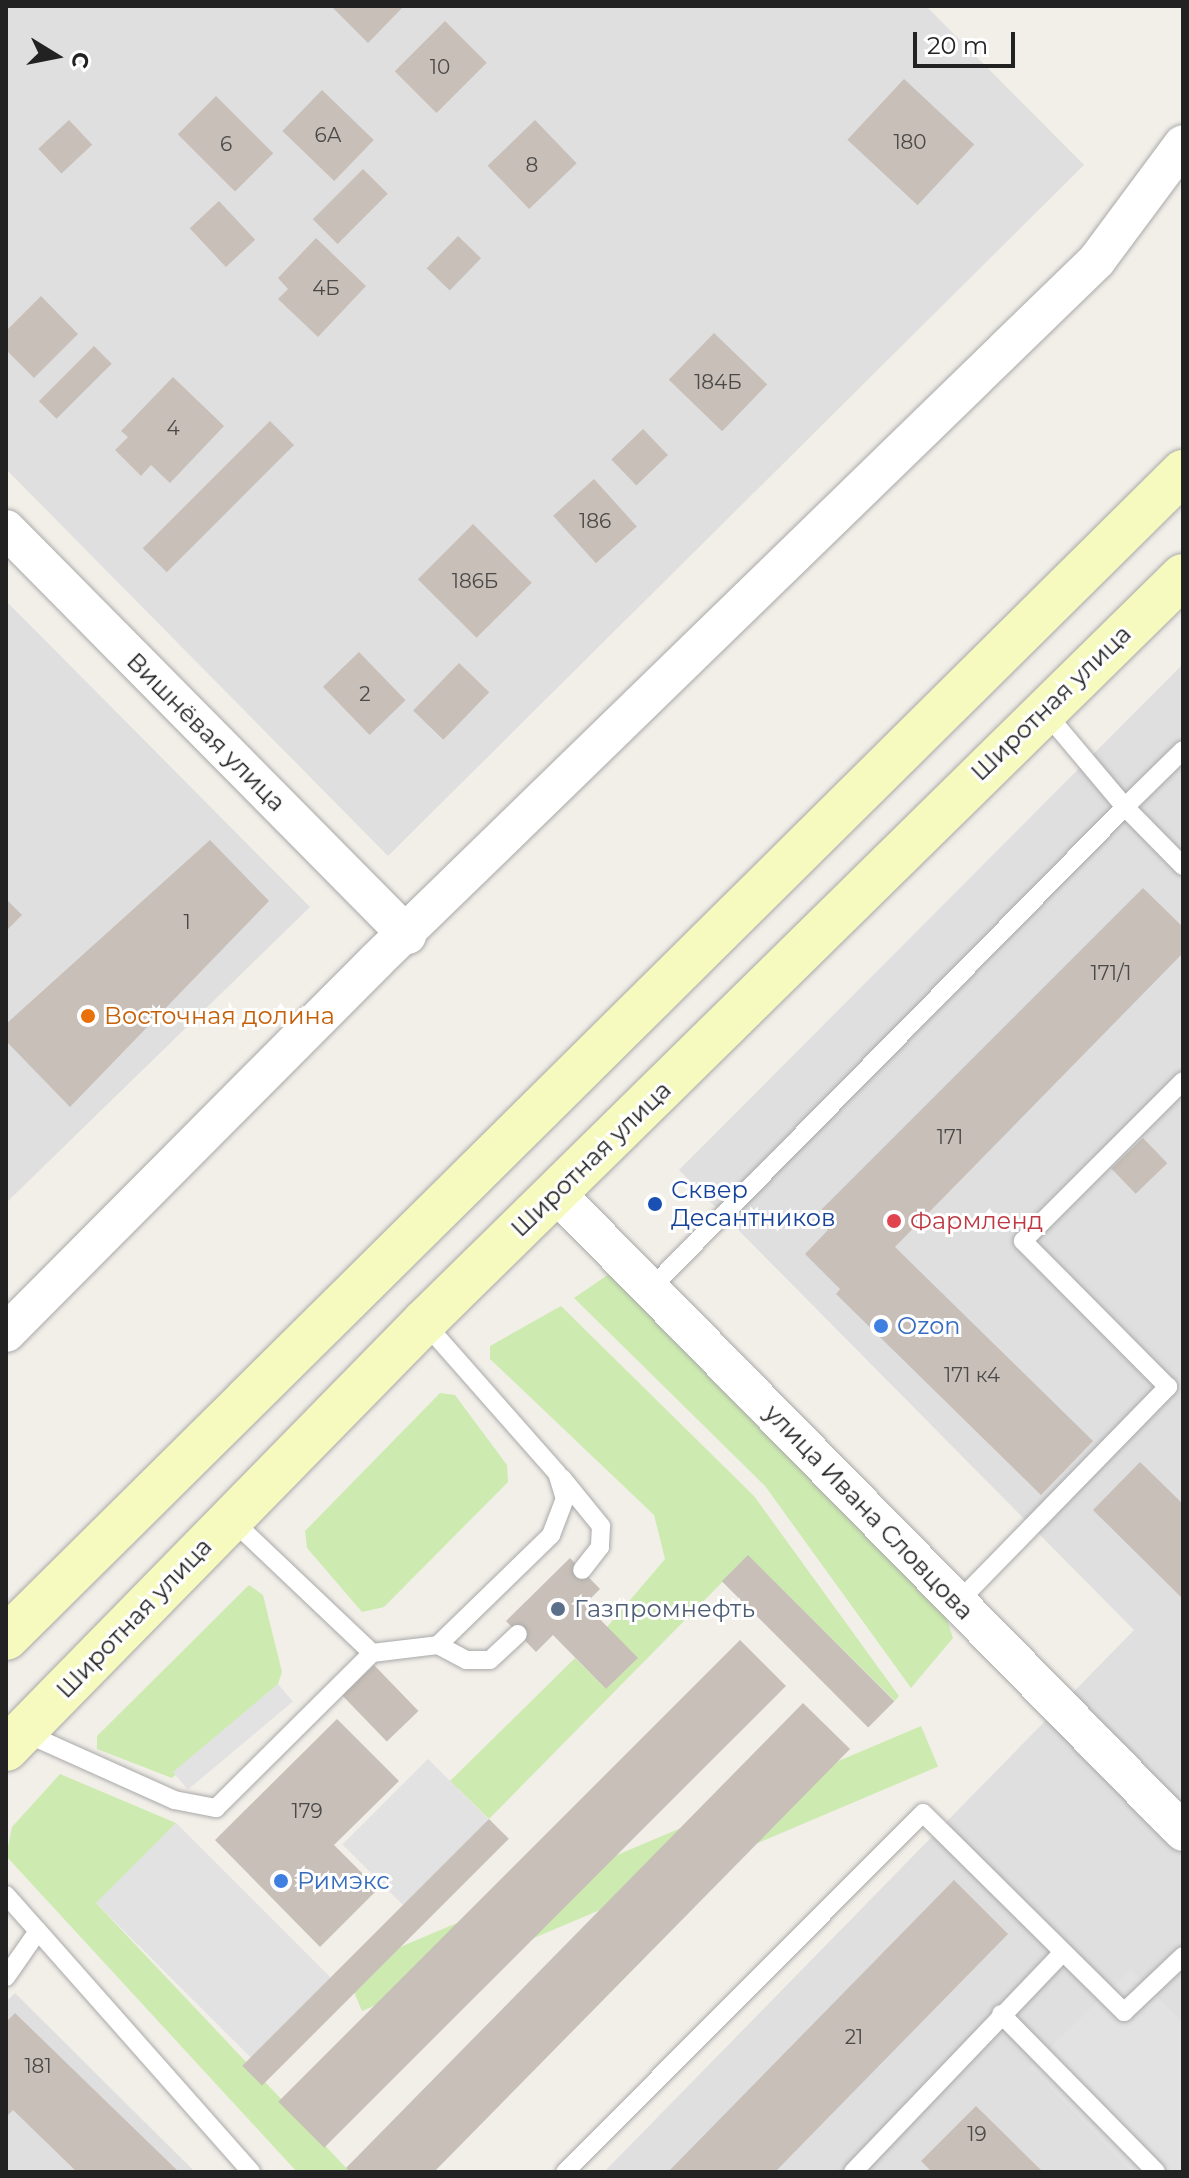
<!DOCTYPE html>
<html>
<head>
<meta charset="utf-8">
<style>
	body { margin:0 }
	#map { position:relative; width:1189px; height:2178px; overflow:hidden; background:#f2efe9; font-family:Montserrat,sans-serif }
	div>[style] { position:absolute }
	.residential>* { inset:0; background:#e0dfdf }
	.grass>* { inset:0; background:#cdebb0; transform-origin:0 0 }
	.parking>* { inset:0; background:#e2e2e2; transform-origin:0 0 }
	.building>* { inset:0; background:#c7bfb8; transform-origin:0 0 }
	.roads { filter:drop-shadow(0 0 2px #a9a9a9) drop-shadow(0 0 2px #a9a9a9) }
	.lane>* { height:18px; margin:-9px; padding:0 9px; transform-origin:9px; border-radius:9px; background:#fff }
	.street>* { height:38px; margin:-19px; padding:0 19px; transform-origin:19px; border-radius:19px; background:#fff }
	.secondary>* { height:44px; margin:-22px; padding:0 22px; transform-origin:22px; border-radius:22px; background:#f7fabf }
	.dots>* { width:22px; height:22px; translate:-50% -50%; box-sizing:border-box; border:4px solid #fff; border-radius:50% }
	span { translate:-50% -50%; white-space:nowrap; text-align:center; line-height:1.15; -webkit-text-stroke:6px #fff; paint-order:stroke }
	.number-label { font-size:20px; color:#4b4948 }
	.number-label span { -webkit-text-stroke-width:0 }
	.street-label { font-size:24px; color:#222 }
	.food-label { font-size:24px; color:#c56008 }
	.left { translate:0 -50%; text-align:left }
	.transit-label { font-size:24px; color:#164399 }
	.health-label { font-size:24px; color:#be3a42 }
	.shop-label { font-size:24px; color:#366cbe }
	.service-label { font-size:24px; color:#4e5e75 }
	.frame { position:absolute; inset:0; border:8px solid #222; pointer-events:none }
	.north { position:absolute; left:16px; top:16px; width:80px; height:80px; -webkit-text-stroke:6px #fff; paint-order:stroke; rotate:100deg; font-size:22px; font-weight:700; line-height:32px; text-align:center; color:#222 }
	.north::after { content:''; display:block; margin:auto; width:28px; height:36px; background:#222; clip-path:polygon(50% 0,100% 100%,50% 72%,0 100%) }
	.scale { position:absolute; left:913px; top:32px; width:102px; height:36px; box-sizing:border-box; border:4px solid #222; border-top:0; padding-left:10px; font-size:24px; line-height:28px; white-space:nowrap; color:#222; -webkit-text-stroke:6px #fff; paint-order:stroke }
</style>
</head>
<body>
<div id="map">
	<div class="residential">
		<i style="clip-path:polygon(6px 6px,926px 6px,1084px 165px,388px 856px,6px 469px)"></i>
		<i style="clip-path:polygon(6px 601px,310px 907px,6px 1203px)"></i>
		<i style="clip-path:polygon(1183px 664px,1183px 2172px,604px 2172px,1134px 1630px,679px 1170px)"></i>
		<i style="clip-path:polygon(15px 1993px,195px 2172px,6px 2172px,6px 2002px)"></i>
	</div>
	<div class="grass">
		<i style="clip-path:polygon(609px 1274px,944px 1610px,953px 1638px,911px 1688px,765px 1486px,574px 1298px)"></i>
		<i style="clip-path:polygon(561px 1306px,754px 1496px,899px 1696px,895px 1701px,748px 1556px,489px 1819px,450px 1781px,575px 1658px,606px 1689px,637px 1659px,607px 1627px,665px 1559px,654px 1515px,490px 1359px,490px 1346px)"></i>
		<i style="clip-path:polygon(440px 1393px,455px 1395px,507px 1465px,508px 1482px,384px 1607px,362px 1612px,307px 1548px,305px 1531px)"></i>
		<i style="clip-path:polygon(249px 1585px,263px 1595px,282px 1672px,278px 1684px,172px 1778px,97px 1749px,97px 1736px)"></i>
		<i style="left:921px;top:1726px;width:44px;height:626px;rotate:67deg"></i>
		<i style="clip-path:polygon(60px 1774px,176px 1823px,98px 1905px,350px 2172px,297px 2172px,6px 1856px,12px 1827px)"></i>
	</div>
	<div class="parking">
		<i style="left:278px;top:1684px;width:23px;height:137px;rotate:50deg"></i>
		<i style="left:428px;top:1759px;width:86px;height:121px;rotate:45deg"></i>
		<i style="left:176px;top:1823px;width:219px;height:113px;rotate:45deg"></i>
		<i style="clip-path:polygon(1131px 1969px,1183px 2023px,1183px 2172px,1132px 2172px,1030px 2067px)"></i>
	</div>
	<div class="building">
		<i style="clip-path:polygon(331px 6px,404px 6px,368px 43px)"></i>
		<i style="left:445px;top:21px;width:59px;height:71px;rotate:45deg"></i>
		<i style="left:904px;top:79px;width:96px;height:83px;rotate:43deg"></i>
		<i style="left:322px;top:90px;width:72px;height:57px;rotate:44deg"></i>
		<i style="left:216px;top:96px;width:81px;height:54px;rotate:45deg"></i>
		<i style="left:69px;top:120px;width:34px;height:42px;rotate:47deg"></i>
		<i style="left:535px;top:120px;width:60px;height:66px;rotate:46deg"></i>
		<i style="left:363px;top:169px;width:35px;height:71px;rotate:45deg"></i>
		<i style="left:219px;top:201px;width:53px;height:40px;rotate:47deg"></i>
		<i style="left:458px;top:236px;width:32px;height:45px;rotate:44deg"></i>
		<i style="clip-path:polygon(316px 238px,366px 286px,318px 337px,278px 299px,288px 289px,278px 278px)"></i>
		<i style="clip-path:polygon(41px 296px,78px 334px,34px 378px,6px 350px,6px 331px)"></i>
		<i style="left:714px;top:333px;width:74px;height:65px;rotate:44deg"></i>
		<i style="left:94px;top:346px;width:25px;height:78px;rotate:45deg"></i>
		<i style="clip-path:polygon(173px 377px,224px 426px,170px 483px,151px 465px,141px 476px,115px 450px,128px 437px,121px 431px)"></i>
		<i style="left:270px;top:421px;width:34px;height:180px;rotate:45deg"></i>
		<i style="left:643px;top:429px;width:36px;height:44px;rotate:46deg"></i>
		<i style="left:594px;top:479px;width:64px;height:55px;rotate:48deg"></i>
		<i style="left:473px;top:524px;width:83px;height:78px;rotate:45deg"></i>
		<i style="left:359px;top:652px;width:67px;height:50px;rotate:46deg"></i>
		<i style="left:459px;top:663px;width:42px;height:66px;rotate:44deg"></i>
		<i style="clip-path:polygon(210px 840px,269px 901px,70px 1107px,6px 1041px,6px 1024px)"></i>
		<i style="clip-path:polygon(1143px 888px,1183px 927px,1183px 953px,895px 1247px,1093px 1441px,1041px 1495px,836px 1294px,840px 1289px,805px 1254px,828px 1230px,814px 1217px)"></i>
		<i style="clip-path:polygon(6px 899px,22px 915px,6px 931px)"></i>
		<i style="left:1143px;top:1138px;width:35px;height:44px;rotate:46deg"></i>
		<i style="clip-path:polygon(1140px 1462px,1183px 1504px,1183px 1599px,1093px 1510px)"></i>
		<i style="left:748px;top:1555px;width:207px;height:37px;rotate:45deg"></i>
		<i style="clip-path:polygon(570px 1558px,600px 1589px,585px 1604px,638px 1658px,606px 1689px,553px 1635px,536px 1652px,506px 1621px)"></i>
		<i style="left:740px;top:1640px;width:65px;height:653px;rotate:45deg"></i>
		<i style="left:374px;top:1665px;width:64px;height:44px;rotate:46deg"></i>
		<i style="clip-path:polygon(803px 1703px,850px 1749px,434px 2172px,350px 2172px,346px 2168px)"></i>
		<i style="clip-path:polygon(337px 1719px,399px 1781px,334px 1845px,378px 1889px,320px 1947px,215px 1840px)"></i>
		<i style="left:489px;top:1819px;width:28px;height:349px;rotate:45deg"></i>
		<i style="clip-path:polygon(954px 1880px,1008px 1934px,775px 2172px,668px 2172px)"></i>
		<i style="clip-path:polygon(15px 2013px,116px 2111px,179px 2172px,77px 2172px,13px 2110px,6px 2117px,6px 2022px)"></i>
		<i style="clip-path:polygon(976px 2106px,1043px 2172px,932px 2172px,921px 2161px)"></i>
	</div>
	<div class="roads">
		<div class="lane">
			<i style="left:1045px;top:712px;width:124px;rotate:49.9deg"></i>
			<i style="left:1125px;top:807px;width:81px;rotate:-44.5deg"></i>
			<i style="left:650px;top:1289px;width:677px;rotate:-45.42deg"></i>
			<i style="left:1125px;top:807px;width:83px;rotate:45.5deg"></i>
			<i style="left:562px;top:1478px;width:62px;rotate:50.9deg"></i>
			<i style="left:601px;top:1526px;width:21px;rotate:93deg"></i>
			<i style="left:600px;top:1547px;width:29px;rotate:128deg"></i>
			<i style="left:231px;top:1519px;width:195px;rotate:43.5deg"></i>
			<i style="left:372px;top:1653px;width:66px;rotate:-6.9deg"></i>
			<i style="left:438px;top:1645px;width:158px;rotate:-44.2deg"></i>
			<i style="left:551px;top:1535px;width:39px;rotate:-69deg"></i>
			<i style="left:565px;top:1499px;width:27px;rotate:-107deg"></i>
			<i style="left:557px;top:1473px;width:201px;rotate:-131.4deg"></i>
			<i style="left:958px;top:1602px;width:301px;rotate:-45.7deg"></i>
			<i style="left:1168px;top:1387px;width:206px;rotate:-134.8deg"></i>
			<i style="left:1023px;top:1241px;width:226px;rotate:-45deg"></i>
			<i style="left:438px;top:1645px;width:32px;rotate:28deg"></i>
			<i style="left:466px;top:1660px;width:24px"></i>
			<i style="left:490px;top:1660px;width:38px;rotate:-43deg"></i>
			<i style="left:23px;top:1732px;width:166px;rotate:24.2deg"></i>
			<i style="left:174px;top:1800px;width:43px;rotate:10.8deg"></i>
			<i style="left:216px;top:1808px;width:220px;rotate:-44.8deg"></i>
			<i style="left:6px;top:1895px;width:48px;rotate:48.4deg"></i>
			<i style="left:6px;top:1977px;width:56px;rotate:-55.2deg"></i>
			<i style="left:38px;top:1931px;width:322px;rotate:48.5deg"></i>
			<i style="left:1001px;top:2014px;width:221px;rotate:45.5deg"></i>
			<i style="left:565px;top:2172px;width:507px;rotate:-45.08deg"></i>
			<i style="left:923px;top:1813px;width:283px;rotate:44.7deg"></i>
			<i style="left:1124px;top:2012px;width:81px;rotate:-43.5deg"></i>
			<i style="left:853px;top:2172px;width:301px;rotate:-46.3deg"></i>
		</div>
		<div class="street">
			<i style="left:6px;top:529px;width:571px;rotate:45.35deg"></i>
			<i style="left:556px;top:1193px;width:895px;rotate:45.54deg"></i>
			<i style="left:6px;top:1333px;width:525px;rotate:-45.15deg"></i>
			<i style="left:376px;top:961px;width:1006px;rotate:-44.19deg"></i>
			<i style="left:1097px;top:260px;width:144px;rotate:-53.4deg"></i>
		</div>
		<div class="secondary">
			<i style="left:6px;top:1638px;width:1657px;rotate:-44.73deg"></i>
			<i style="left:6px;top:1749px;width:598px;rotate:-45.61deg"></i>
			<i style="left:424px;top:1322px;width:1064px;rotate:-44.51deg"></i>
		</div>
	</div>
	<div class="dots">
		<i style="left:88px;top:1016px;background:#e8710a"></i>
		<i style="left:655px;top:1204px;background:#1a4fb4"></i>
		<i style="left:894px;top:1221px;background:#e0444e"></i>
		<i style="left:881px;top:1326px;background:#3f7fe0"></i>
		<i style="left:558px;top:1609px;background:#5c6f8a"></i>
		<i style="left:281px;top:1881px;background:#3f7fe0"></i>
	</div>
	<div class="number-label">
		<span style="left:440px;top:67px">10</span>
		<span style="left:328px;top:135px">6А</span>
		<span style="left:910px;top:142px">180</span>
		<span style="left:226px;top:144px">6</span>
		<span style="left:532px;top:165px">8</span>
		<span style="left:326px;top:288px">4Б</span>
		<span style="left:718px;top:382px">184Б</span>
		<span style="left:173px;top:428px">4</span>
		<span style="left:595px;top:521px">186</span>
		<span style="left:475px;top:581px">186Б</span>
		<span style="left:365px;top:694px">2</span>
		<span style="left:187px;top:922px">1</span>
		<span style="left:1111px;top:973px">171/1</span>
		<span style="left:950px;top:1137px">171</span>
		<span style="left:972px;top:1375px">171 к4</span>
		<span style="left:307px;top:1811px">179</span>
		<span style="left:854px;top:2037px">21</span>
		<span style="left:38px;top:2066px">181</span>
		<span style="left:977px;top:2134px">19</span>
	</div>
	<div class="street-label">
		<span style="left:1051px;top:703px;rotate:-44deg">Широтная улица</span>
		<span style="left:206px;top:732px;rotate:45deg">Вишнёвая улица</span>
		<span style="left:591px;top:1159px;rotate:-44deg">Широтная улица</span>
		<span style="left:869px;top:1512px;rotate:46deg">улица Ивана Словцова</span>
		<span style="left:134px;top:1618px;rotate:-46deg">Широтная улица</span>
	</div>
	<div class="food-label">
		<span class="left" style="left:104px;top:1016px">Восточная долина</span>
	</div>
	<div class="transit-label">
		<span class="left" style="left:671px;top:1204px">Сквер<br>Десантников</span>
	</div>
	<div class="health-label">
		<span class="left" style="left:910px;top:1221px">Фармленд</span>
	</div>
	<div class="shop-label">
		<span class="left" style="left:897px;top:1326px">Ozon</span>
		<span class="left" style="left:297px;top:1881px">Римэкс</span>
	</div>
	<div class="service-label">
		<span class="left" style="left:574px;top:1609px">Газпромнефть</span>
	</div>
	<div class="frame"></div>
	<div class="north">С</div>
	<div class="scale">20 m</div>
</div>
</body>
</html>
